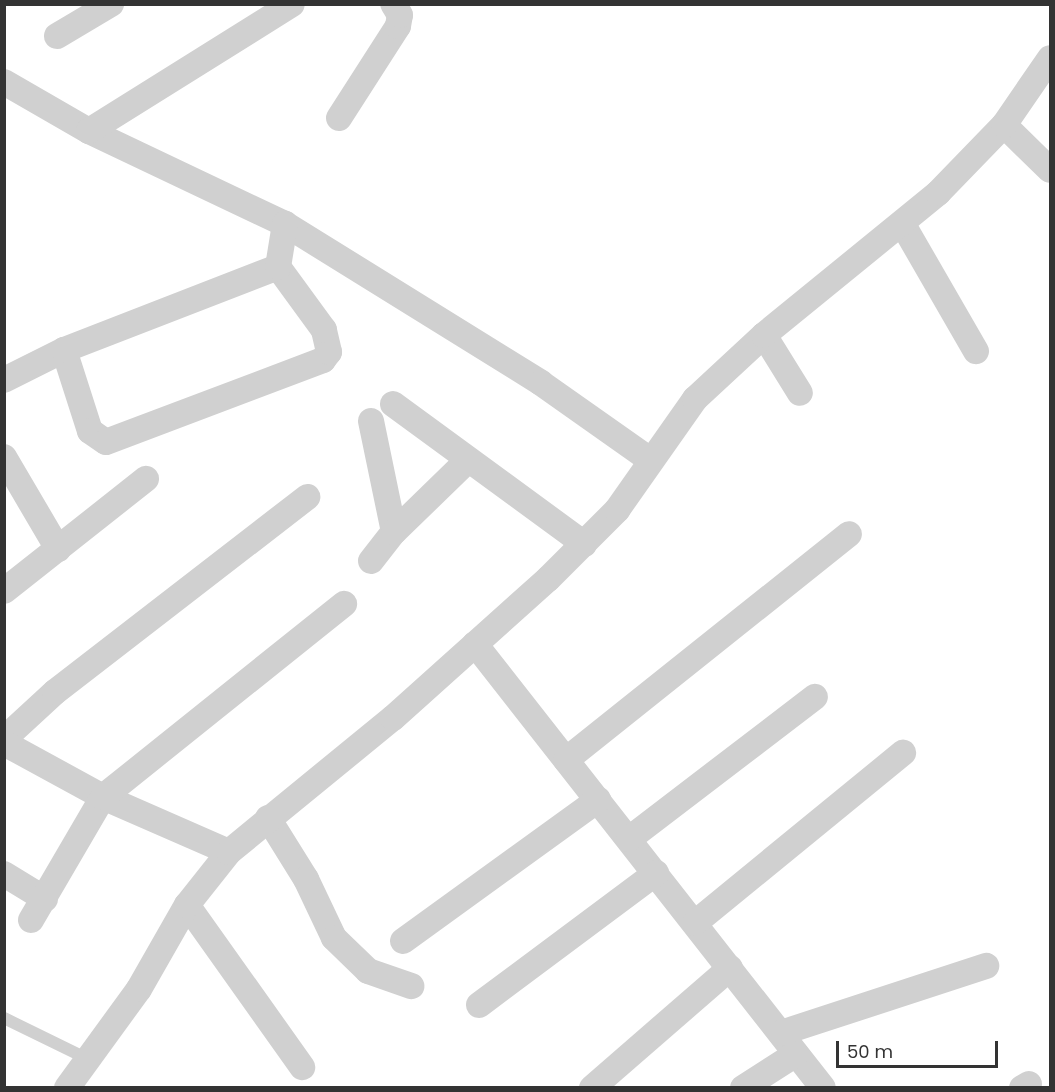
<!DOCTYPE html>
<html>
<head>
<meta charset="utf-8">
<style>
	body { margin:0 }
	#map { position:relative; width:1055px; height:1092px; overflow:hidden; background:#fff; font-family:Poppins,sans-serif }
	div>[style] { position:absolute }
	.service>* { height:12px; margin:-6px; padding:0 6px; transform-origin:6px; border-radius:6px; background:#d0d0d0 }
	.minor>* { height:26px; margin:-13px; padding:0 13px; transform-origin:13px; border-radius:13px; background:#d0d0d0 }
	span { translate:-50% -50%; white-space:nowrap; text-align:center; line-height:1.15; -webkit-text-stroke:6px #fff; paint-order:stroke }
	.frame { position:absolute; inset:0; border:6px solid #333; pointer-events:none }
	.scale { position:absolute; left:836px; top:1041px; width:162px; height:27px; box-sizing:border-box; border:3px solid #333; border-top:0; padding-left:8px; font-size:18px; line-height:21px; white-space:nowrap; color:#333; -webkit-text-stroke:4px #fff; paint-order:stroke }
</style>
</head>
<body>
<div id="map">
	<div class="service">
		<i style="left:4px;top:1018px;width:93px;rotate:26deg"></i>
	</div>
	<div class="minor">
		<i style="left:57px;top:36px;width:63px;rotate:-30.7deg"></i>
		<i style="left:4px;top:82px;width:98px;rotate:30deg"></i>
		<i style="left:89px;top:131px;width:217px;rotate:25.4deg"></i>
		<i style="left:285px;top:224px;width:301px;rotate:31.8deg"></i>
		<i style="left:541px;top:383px;width:133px;rotate:35.2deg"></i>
		<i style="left:339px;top:118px;width:109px;rotate:-57.3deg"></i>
		<i style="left:398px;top:26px;width:11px;rotate:-80deg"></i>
		<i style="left:400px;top:15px;width:13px;rotate:-122deg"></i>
		<i style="left:1004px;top:125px;width:64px;rotate:44.4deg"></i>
		<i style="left:89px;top:131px;width:239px;rotate:-32deg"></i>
		<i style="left:902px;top:223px;width:148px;rotate:60deg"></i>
		<i style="left:764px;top:335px;width:68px;rotate:58.2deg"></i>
		<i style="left:64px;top:350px;width:85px;rotate:72.2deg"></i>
		<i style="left:90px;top:431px;width:19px;rotate:35deg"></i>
		<i style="left:106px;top:442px;width:232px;rotate:-20.7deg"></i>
		<i style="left:323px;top:360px;width:10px;rotate:-53deg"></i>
		<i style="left:329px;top:352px;width:23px;rotate:-103deg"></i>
		<i style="left:324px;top:330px;width:78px;rotate:-126.1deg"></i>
		<i style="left:4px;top:380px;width:67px;rotate:-26.6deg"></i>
		<i style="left:64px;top:350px;width:230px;rotate:-21.2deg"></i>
		<i style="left:278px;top:267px;width:44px;rotate:-80.8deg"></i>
		<i style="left:393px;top:404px;width:237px;rotate:36.2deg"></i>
		<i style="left:371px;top:421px;width:113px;rotate:78.3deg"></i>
		<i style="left:4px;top:457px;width:107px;rotate:59.6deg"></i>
		<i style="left:371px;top:561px;width:37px;rotate:-52deg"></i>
		<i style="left:394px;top:532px;width:102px;rotate:-44.2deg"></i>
		<i style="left:4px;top:591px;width:181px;rotate:-38.3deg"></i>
		<i style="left:475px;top:644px;width:564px;rotate:51.91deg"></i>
		<i style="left:4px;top:739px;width:69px;rotate:-42.7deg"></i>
		<i style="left:55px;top:692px;width:319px;rotate:-37.7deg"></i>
		<i style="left:4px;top:743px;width:113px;rotate:28.6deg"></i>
		<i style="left:103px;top:797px;width:137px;rotate:23.6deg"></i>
		<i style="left:566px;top:760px;width:362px;rotate:-38.6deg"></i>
		<i style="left:268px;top:818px;width:72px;rotate:58.1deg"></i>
		<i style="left:306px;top:879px;width:65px;rotate:64.6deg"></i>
		<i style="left:334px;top:938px;width:47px;rotate:44.1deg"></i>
		<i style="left:368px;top:971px;width:46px;rotate:19.2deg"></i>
		<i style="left:629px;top:839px;width:234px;rotate:-37.4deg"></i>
		<i style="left:4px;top:874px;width:48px;rotate:31.4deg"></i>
		<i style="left:187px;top:905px;width:199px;rotate:54.6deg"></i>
		<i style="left:31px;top:920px;width:143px;rotate:-59.7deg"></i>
		<i style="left:103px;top:797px;width:309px;rotate:-38.7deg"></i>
		<i style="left:695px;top:923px;width:269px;rotate:-39.3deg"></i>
		<i style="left:403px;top:941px;width:241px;rotate:-35.9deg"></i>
		<i style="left:479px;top:1005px;width:221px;rotate:-36.7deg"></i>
		<i style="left:781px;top:1033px;width:216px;rotate:-18.1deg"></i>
		<i style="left:67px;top:1088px;width:122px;rotate:-54deg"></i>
		<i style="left:139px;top:989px;width:97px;rotate:-60.3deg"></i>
		<i style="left:187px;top:905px;width:68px;rotate:-51.6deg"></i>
		<i style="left:229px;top:852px;width:212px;rotate:-39.3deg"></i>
		<i style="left:393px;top:718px;width:208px;rotate:-41.9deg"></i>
		<i style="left:548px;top:579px;width:98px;rotate:-45deg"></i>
		<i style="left:617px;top:510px;width:136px;rotate:-54.9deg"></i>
		<i style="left:695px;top:399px;width:94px;rotate:-42.8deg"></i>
		<i style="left:764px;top:335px;width:225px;rotate:-39.2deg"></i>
		<i style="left:938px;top:193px;width:95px;rotate:-45.9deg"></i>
		<i style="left:1004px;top:125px;width:81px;rotate:-55.5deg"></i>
		<i style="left:592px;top:1088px;width:183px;rotate:-41deg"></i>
		<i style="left:743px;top:1088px;width:63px;rotate:-32.7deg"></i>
		<i style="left:1022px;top:1088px;width:8px;rotate:-30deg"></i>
	</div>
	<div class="frame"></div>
	<div class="scale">50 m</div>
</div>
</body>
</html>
